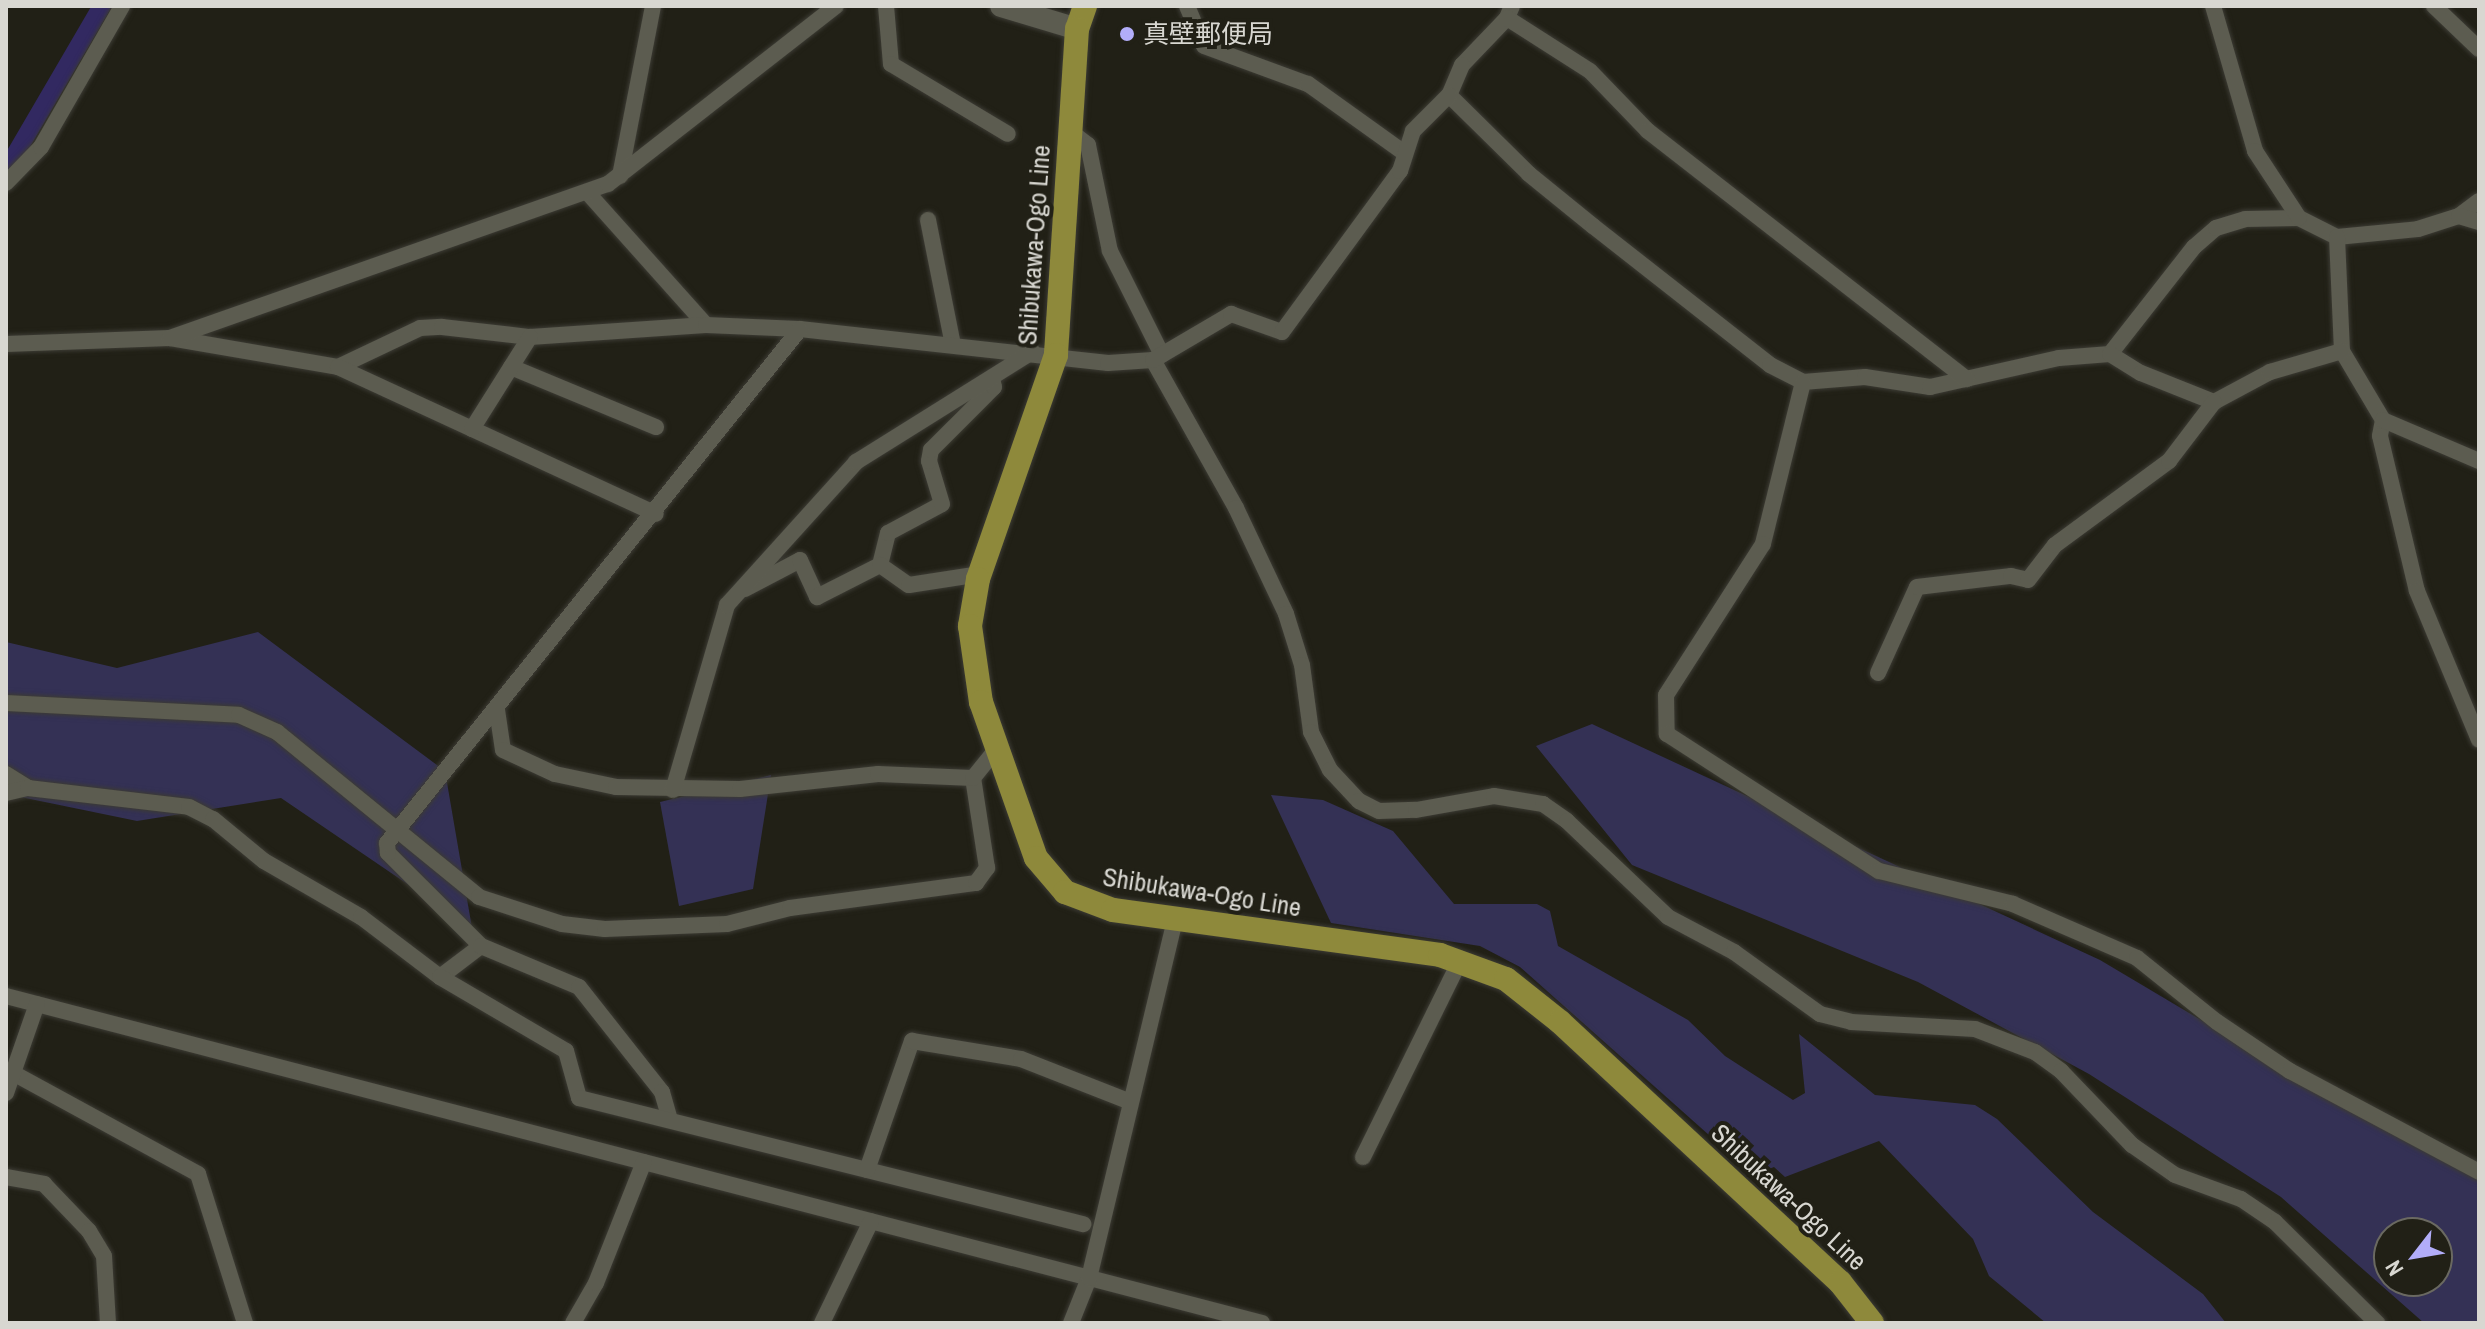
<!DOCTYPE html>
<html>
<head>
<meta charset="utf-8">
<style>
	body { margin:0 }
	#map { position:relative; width:2485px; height:1329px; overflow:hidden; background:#212016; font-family:"Archivo Narrow","Noto Sans JP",sans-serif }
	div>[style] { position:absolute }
	.green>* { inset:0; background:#343155 }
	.canal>* { height:18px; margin:-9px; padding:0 9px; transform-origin:9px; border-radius:9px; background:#322961 }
	.roads { filter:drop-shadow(0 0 2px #3c3b34) drop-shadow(0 0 2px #3c3b34) }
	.street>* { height:16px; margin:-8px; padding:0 8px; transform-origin:8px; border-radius:8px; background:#5c5c50 }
	.secondary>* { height:22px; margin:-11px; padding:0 11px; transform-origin:11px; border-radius:11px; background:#5c5c50 }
	.primary>* { height:24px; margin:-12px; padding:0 12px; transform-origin:12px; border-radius:12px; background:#8e893b }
	.dots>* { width:22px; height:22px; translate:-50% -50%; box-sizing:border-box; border:4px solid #212016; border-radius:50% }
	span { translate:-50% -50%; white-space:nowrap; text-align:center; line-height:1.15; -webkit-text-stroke:8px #212016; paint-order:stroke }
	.poi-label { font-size:26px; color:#d8d7d1 }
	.left { translate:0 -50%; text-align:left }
	.street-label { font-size:26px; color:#d8d7d1 }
	.frame { position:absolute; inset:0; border:8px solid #d8d7d1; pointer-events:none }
	.north { position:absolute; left:2373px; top:1217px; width:80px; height:80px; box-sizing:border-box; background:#212016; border:2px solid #6a6961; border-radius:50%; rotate:239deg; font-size:22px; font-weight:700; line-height:32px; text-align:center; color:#d8d7d1 }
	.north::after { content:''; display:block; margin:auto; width:28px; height:36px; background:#b2adf9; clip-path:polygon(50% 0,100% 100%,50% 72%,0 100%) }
</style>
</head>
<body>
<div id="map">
	<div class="green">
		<i style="clip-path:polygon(258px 632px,445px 771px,472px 928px,281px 798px,137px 821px,6px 794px,6px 642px,117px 668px)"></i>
		<i style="clip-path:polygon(evenodd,1592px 724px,2100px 960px,2292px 1074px,2479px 1176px,2479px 1323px,2424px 1323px,2281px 1197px,2089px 1074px,1918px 982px,1632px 865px,1536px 746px,1592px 724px,2389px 1233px,2437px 1233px,2437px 1281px,2389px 1281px,2389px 1233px)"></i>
		<i style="clip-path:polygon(771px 775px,753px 889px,679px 906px,660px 802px)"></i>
		<i style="clip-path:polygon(1271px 795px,1323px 800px,1393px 831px,1454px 904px,1537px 904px,1550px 911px,1558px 946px,1688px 1020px,1725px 1056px,1793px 1100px,1805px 1093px,1799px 1034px,1875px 1095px,1975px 1105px,1997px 1119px,2093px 1212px,2203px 1294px,2226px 1323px,2046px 1323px,1989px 1276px,1973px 1239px,1879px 1141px,1785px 1177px,1774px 1167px,1754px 1175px,1520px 967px,1480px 946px,1331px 923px)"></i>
	</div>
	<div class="canal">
		<i style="left:9px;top:165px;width:184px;rotate:-59.7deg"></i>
	</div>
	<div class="roads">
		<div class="street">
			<i style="left:886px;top:6px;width:58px;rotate:85.1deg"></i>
			<i style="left:891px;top:64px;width:136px;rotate:30.9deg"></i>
			<i style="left:1187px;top:6px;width:43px;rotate:67deg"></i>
			<i style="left:1204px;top:46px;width:111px;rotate:20.1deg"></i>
			<i style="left:1308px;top:84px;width:117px;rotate:35.6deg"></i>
			<i style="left:1512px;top:6px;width:13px;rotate:113deg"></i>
			<i style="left:1507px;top:18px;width:65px;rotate:133.8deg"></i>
			<i style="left:1462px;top:65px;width:33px;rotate:113deg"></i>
			<i style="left:1449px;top:95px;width:112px;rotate:44.6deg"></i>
			<i style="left:1529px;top:174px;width:82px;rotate:39.1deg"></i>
			<i style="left:1593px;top:226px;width:225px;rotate:38.1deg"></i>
			<i style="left:1770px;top:365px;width:37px;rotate:27deg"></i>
			<i style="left:1803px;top:382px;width:62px;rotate:-4.6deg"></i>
			<i style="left:1865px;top:377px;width:66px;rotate:8.7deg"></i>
			<i style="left:1930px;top:387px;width:132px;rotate:-12.7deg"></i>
			<i style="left:2059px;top:358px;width:51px;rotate:-4.5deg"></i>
			<i style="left:2110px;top:354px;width:136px;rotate:-51.9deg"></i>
			<i style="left:2194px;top:247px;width:29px;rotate:-41deg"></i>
			<i style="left:2216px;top:228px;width:30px;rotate:-17deg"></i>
			<i style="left:2245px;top:219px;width:54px;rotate:-1.1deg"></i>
			<i style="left:2299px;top:218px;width:42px;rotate:26.6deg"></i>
			<i style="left:2337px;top:237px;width:81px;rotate:-5.6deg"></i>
			<i style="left:2418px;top:229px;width:43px;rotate:-17.6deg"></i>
			<i style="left:2459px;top:216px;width:25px;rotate:-37deg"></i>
			<i style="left:2213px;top:6px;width:151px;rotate:73.8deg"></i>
			<i style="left:2255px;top:151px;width:80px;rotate:56.7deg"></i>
			<i style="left:2434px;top:6px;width:62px;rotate:43.7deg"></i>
			<i style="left:1507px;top:18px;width:98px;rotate:32.6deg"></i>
			<i style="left:1590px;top:71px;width:83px;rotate:46deg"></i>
			<i style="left:1648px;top:131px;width:404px;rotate:37.9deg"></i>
			<i style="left:1070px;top:131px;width:23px;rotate:38deg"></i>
			<i style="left:1088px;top:145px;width:108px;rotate:78.3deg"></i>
			<i style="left:1110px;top:251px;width:116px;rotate:63.4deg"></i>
			<i style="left:620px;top:176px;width:173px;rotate:-79deg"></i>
			<i style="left:6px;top:183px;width:50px;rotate:-45.8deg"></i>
			<i style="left:41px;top:147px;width:163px;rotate:-60.1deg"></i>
			<i style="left:587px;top:192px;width:178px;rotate:48.2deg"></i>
			<i style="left:2459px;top:216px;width:21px;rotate:17deg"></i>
			<i style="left:928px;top:220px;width:127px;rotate:78.7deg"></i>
			<i style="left:2337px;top:237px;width:114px;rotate:87.5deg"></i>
			<i style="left:2342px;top:351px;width:80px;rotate:59.3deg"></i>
			<i style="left:2383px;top:420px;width:16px;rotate:101deg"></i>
			<i style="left:2380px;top:436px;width:159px;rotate:76.6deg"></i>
			<i style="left:2417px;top:591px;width:161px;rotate:67.4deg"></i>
			<i style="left:170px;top:338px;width:170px;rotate:9.8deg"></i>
			<i style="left:338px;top:367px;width:91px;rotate:-25.4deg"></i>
			<i style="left:420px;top:328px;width:22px;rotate:-3deg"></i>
			<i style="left:442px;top:327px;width:89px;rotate:6.5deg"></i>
			<i style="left:530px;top:337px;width:176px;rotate:-3.9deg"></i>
			<i style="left:706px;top:325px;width:94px;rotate:2.4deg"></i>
			<i style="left:800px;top:329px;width:310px;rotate:6.3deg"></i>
			<i style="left:1108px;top:363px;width:45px;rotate:-3.8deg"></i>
			<i style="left:1153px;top:360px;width:170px;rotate:60.7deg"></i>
			<i style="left:1236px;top:508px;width:117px;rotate:64.7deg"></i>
			<i style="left:1286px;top:614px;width:53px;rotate:72.6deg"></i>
			<i style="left:1302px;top:665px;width:68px;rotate:82.3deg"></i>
			<i style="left:1311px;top:732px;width:42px;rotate:63.4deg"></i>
			<i style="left:1330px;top:770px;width:42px;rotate:46.9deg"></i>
			<i style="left:1359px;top:801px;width:22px;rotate:27deg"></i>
			<i style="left:1379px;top:811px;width:37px;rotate:-2deg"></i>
			<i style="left:1416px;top:810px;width:79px;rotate:-10.2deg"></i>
			<i style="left:1494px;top:796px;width:50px;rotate:9.3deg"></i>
			<i style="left:1543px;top:804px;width:29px;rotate:35deg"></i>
			<i style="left:1567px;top:821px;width:139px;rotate:43.5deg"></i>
			<i style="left:1668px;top:917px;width:75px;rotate:27.9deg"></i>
			<i style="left:1734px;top:952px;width:106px;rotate:35.8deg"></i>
			<i style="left:1820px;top:1014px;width:32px;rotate:14deg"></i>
			<i style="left:1851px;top:1022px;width:124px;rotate:3.2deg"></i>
			<i style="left:1975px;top:1029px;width:64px;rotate:21deg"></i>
			<i style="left:2035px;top:1052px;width:32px;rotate:36deg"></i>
			<i style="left:2061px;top:1071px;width:103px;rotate:46.2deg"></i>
			<i style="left:2132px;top:1145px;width:52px;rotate:34.9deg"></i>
			<i style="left:2175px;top:1175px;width:70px;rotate:20deg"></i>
			<i style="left:2241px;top:1199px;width:41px;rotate:34.1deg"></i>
			<i style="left:2275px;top:1222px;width:144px;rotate:44.7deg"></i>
			<i style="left:6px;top:344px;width:164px;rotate:-2.1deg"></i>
			<i style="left:170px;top:338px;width:464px;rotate:-19.4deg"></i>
			<i style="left:608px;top:184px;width:289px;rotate:-38deg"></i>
			<i style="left:2110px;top:354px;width:36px;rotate:32deg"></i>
			<i style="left:2141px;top:373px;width:79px;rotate:21.7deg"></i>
			<i style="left:2214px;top:402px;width:64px;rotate:-28.2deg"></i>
			<i style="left:2270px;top:372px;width:75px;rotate:-16.3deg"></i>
			<i style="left:1153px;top:360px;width:91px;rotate:-30.5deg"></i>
			<i style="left:1231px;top:314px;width:54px;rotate:19.4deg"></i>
			<i style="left:1282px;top:332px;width:200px;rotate:-53.8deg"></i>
			<i style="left:1400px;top:171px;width:42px;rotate:-72deg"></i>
			<i style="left:1413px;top:131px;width:51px;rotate:-45deg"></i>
			<i style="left:338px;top:367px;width:350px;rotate:24.8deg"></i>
			<i style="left:511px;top:367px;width:157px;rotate:22.5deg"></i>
			<i style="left:1803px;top:382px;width:167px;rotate:103.9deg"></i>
			<i style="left:1763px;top:544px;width:179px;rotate:122.7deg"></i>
			<i style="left:1666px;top:695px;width:39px;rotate:89deg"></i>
			<i style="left:1667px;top:734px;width:252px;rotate:32.9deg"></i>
			<i style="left:1879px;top:871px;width:138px;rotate:13.8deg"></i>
			<i style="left:2013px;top:904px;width:135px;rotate:23.5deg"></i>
			<i style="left:2137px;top:958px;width:102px;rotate:38.7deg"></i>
			<i style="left:2217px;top:1022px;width:88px;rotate:33.9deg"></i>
			<i style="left:2290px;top:1071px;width:214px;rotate:28.1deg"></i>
			<i style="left:2383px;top:420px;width:104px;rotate:23.1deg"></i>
			<i style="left:472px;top:429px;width:109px;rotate:-57.8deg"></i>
			<i style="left:880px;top:565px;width:33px;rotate:-76deg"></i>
			<i style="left:888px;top:533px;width:61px;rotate:-28.2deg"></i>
			<i style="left:942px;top:504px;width:45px;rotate:-106.8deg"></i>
			<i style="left:929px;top:461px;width:11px;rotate:-80deg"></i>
			<i style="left:931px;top:450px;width:89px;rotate:-45deg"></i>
			<i style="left:994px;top:387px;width:9px;rotate:-103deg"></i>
			<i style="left:745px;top:589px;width:62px;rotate:-27.8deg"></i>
			<i style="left:800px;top:560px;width:41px;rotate:65.3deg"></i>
			<i style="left:817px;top:597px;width:71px;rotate:-26.9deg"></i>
			<i style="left:880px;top:565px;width:35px;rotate:35deg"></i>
			<i style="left:909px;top:585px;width:72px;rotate:-8.8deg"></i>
			<i style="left:1878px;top:673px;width:94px;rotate:-65.6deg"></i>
			<i style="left:1917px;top:587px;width:95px;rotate:-6.7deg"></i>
			<i style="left:2011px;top:576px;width:17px;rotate:13deg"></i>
			<i style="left:2028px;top:580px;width:44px;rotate:-52.4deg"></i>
			<i style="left:2055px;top:545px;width:142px;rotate:-36.4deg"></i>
			<i style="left:2169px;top:461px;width:74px;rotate:-52.7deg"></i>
			<i style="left:6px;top:703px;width:233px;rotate:2.9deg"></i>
			<i style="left:239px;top:715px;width:42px;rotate:24.1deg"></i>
			<i style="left:277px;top:732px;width:261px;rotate:39.2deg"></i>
			<i style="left:479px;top:897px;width:87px;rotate:18deg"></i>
			<i style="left:562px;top:924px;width:43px;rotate:6.6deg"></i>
			<i style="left:605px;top:929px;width:122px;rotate:-2.3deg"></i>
			<i style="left:727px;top:924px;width:65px;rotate:-14.3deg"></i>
			<i style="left:790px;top:908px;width:188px;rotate:-7.7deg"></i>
			<i style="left:976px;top:883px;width:19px;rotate:-54deg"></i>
			<i style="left:987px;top:868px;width:91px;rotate:-98.8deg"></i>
			<i style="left:497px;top:710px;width:40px;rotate:81.5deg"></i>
			<i style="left:503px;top:750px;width:57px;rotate:24.8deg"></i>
			<i style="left:555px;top:774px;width:62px;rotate:12deg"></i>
			<i style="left:616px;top:787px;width:124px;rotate:0.9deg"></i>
			<i style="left:740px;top:789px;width:139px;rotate:-6.2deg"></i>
			<i style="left:878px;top:774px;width:95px;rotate:2.4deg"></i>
			<i style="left:973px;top:778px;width:36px;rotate:-51deg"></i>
			<i style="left:6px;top:774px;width:26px;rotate:32deg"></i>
			<i style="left:673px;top:790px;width:193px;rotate:-73.7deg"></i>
			<i style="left:727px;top:605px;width:193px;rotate:-47.9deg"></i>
			<i style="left:856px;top:462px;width:208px;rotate:-32deg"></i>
			<i style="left:6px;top:793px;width:23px;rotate:-13deg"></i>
			<i style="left:28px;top:788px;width:162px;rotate:6.7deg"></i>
			<i style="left:189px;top:807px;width:27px;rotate:27deg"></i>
			<i style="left:213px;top:819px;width:66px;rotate:39.5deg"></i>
			<i style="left:264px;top:861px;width:112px;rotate:30deg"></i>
			<i style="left:361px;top:917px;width:99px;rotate:37.2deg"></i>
			<i style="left:440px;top:977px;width:51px;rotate:-37.1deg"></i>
			<i style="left:481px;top:946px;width:132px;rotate:-135deg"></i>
			<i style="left:388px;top:853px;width:10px;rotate:-96deg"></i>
			<i style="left:387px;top:843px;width:659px;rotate:-51.22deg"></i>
			<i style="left:481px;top:946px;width:106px;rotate:22.7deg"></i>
			<i style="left:579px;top:987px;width:134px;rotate:51.7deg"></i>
			<i style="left:662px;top:1092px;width:29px;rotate:74deg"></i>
			<i style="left:440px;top:977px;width:146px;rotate:30.4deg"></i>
			<i style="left:566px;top:1051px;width:49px;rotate:74.5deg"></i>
			<i style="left:579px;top:1098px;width:520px;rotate:14.04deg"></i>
			<i style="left:6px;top:996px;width:1298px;rotate:14.59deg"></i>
			<i style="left:13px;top:1073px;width:211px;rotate:28.6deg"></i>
			<i style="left:198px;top:1174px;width:156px;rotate:72.5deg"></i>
			<i style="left:6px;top:1093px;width:94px;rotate:-70.8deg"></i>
			<i style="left:1363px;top:1157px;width:221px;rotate:-63.7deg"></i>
			<i style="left:867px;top:1170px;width:137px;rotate:-70.8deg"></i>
			<i style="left:912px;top:1041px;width:110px;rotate:9.4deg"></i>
			<i style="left:1021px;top:1059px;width:115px;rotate:21.4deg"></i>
			<i style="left:6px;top:1177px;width:39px;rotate:10deg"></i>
			<i style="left:44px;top:1184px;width:65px;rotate:46.2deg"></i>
			<i style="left:89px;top:1231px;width:29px;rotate:59deg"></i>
			<i style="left:104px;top:1256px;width:67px;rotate:86.6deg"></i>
			<i style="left:573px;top:1323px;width:46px;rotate:-60.1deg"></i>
			<i style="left:596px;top:1283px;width:130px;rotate:-68.4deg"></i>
			<i style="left:822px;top:1323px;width:113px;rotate:-64.3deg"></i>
			<i style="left:1071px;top:1323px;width:48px;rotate:-68.2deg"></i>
			<i style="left:1089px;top:1278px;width:368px;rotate:-76.5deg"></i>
		</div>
		<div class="secondary">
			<i style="left:1001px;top:6px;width:79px;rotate:16.8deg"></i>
		</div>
		<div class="primary">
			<i style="left:1085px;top:6px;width:24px;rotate:109deg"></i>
			<i style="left:1077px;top:29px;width:327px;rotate:93.7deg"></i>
			<i style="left:1056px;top:355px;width:237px;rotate:109.2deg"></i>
			<i style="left:978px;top:579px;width:48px;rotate:99.7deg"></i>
			<i style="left:970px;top:626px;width:77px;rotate:81.8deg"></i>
			<i style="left:981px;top:702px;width:165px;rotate:70.6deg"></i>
			<i style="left:1036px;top:858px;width:45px;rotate:49.5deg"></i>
			<i style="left:1065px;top:892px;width:51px;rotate:20.6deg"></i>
			<i style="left:1113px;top:910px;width:330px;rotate:7.8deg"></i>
			<i style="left:1440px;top:955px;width:70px;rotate:20deg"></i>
			<i style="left:1506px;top:979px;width:69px;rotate:38.5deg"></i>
			<i style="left:1560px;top:1022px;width:382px;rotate:42.9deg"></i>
			<i style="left:1840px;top:1282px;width:52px;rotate:52deg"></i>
		</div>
	</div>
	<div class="dots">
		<i style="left:1127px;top:34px;background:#b2adf9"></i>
	</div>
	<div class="poi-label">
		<span class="left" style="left:1143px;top:34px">真壁郵便局</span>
	</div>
	<div class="street-label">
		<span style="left:1034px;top:245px;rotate:-86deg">Shibukawa-Ogo Line</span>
		<span style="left:1202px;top:892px;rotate:9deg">Shibukawa-Ogo Line</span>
		<span style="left:1789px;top:1197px;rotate:43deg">Shibukawa-Ogo Line</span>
	</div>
	<div class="frame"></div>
	<div class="north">N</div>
</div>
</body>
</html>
